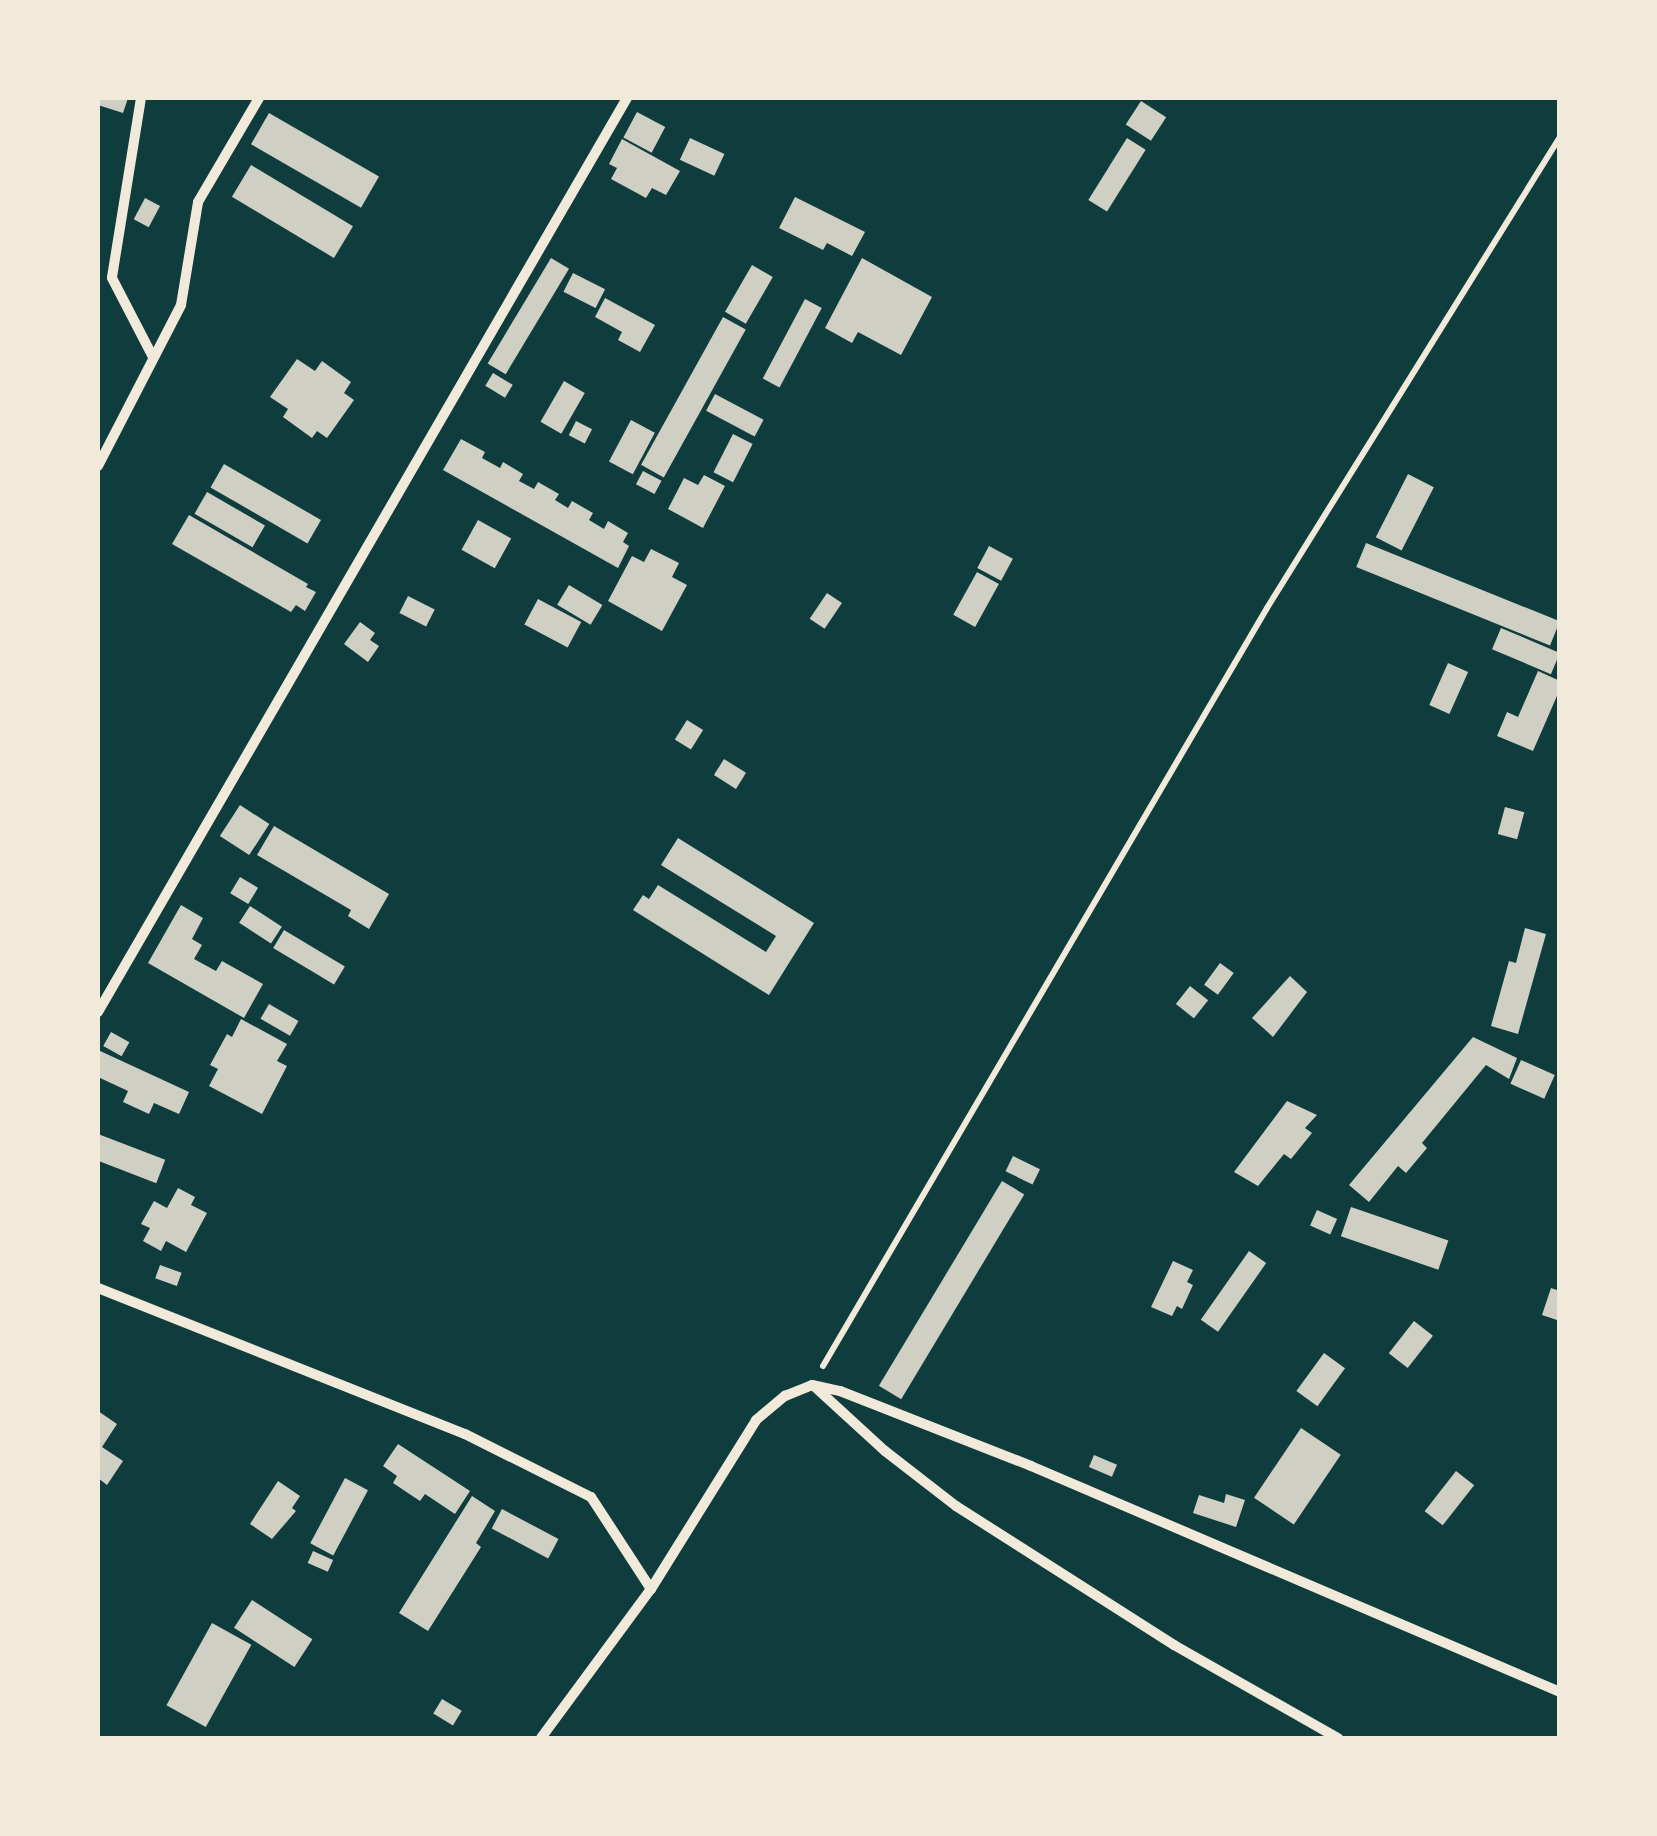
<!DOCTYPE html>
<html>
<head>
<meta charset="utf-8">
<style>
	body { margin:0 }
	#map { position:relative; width:1657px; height:1836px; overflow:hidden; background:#0f3d3e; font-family:Helvetica,sans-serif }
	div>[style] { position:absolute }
	.building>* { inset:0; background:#cfcfc3; transform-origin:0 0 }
	.path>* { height:6px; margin:-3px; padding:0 3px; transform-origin:3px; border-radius:3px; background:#f1e9da }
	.minor>* { height:10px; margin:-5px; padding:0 5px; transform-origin:5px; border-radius:5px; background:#f1e9da }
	span { translate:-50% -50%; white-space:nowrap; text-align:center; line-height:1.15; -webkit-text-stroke:8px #f1e9da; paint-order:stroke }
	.frame { position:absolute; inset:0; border:100px solid #f1e9da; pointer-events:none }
</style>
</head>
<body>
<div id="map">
	<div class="building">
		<i style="clip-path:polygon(98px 98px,128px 98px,123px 113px,98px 105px)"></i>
		<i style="left:1141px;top:101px;width:30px;height:28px;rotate:33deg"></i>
		<i style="left:637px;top:112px;width:32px;height:29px;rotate:28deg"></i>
		<i style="left:269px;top:113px;width:127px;height:36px;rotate:30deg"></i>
		<i style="left:690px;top:138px;width:38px;height:24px;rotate:25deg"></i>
		<i style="left:1127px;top:138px;width:22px;height:73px;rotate:32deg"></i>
		<i style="clip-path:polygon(622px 139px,680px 171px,666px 195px,652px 188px,646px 198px,611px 179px,617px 168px,609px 164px)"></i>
		<i style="left:251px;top:165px;width:119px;height:37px;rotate:31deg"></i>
		<i style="clip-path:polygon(795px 197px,865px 232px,852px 256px,827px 243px,823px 250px,779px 228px)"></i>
		<i style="left:145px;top:198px;width:17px;height:24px;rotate:28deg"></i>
		<i style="left:551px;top:258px;width:21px;height:123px;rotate:31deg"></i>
		<i style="clip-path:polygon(862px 258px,932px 297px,901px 355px,858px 332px,852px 343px,825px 328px)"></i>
		<i style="left:752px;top:265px;width:24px;height:54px;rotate:30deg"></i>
		<i style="left:573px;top:273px;width:36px;height:21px;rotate:27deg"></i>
		<i style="clip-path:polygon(605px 298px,655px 325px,640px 352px,618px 340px,622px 332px,595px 317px)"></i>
		<i style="left:805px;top:299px;width:19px;height:90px;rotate:28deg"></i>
		<i style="left:723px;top:317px;width:26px;height:169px;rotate:29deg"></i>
		<i style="clip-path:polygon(297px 359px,315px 371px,322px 361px,351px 382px,344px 393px,354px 400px,327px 438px,317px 431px,312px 438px,283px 417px,288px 409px,270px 397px)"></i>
		<i style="left:493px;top:373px;width:23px;height:15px;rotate:31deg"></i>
		<i style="left:564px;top:381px;width:24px;height:47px;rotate:30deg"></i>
		<i style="left:715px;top:394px;width:55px;height:19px;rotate:28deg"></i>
		<i style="left:631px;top:420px;width:27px;height:47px;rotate:28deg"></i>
		<i style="left:576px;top:421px;width:18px;height:16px;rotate:27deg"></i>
		<i style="left:733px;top:434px;width:22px;height:43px;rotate:27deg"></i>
		<i style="clip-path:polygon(461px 439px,485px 452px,482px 458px,500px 468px,503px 462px,523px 474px,519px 481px,534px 489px,538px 482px,559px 494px,555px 500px,568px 508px,572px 501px,593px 513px,589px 520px,604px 529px,608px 521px,628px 533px,623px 542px,629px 546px,618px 568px,443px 470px)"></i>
		<i style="left:224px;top:464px;width:112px;height:27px;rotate:30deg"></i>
		<i style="left:643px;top:471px;width:21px;height:15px;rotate:28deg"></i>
		<i style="left:1408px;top:474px;width:29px;height:71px;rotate:27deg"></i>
		<i style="clip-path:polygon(704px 475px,725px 486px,703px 528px,668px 509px,684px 478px,698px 485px)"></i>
		<i style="left:207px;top:492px;width:67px;height:25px;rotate:30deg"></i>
		<i style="clip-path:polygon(189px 515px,308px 584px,306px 587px,316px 592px,305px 611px,296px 605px,291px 612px,172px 544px)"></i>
		<i style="left:478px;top:520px;width:38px;height:34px;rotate:29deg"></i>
		<i style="left:1366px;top:543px;width:209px;height:26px;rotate:22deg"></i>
		<i style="left:989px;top:546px;width:27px;height:25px;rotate:28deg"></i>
		<i style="clip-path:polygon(651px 549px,679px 563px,672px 577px,687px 585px,662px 631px,608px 601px,632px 556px,644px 562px)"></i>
		<i style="left:977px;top:572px;width:25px;height:49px;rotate:29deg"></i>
		<i style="left:569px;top:585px;width:39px;height:23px;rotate:31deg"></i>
		<i style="left:827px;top:593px;width:18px;height:31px;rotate:34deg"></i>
		<i style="left:408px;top:596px;width:30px;height:19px;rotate:27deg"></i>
		<i style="left:538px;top:599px;width:49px;height:29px;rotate:28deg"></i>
		<i style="clip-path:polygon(360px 622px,375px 633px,370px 640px,379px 646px,368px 662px,344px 644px)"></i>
		<i style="left:1501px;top:628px;width:64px;height:23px;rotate:23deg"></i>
		<i style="left:1448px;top:663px;width:22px;height:46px;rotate:24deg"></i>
		<i style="clip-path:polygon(1538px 671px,1560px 681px,1560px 689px,1533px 751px,1497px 736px,1507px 712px,1518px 717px)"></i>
		<i style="left:687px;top:720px;width:19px;height:23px;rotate:32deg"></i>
		<i style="left:724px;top:759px;width:26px;height:19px;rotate:32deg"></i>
		<i style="left:240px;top:805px;width:35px;height:37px;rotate:33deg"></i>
		<i style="left:1505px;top:807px;width:20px;height:28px;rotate:15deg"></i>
		<i style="clip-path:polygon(274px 826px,389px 894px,369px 929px,348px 916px,351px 910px,257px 855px)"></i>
		<i style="clip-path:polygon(678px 838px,814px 923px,769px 995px,633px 910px,643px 895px,649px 899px,658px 885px,766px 952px,776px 936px,661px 865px)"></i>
		<i style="left:240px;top:877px;width:21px;height:19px;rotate:31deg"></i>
		<i style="clip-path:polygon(181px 905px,203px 918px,192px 939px,202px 945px,194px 959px,216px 971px,222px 961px,263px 984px,244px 1018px,148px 963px)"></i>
		<i style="left:250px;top:906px;width:38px;height:20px;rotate:33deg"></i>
		<i style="clip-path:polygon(1525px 928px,1546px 934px,1518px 1034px,1491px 1026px,1509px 961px,1516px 963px)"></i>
		<i style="left:284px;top:930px;width:71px;height:21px;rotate:31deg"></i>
		<i style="left:1220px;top:963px;width:17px;height:27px;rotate:36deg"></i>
		<i style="clip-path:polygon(1290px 976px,1307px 992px,1273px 1037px,1252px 1018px)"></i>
		<i style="left:1190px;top:986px;width:23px;height:23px;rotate:38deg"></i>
		<i style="left:269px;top:1004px;width:34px;height:17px;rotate:30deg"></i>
		<i style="clip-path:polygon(241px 1019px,287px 1044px,277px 1061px,287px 1066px,262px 1114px,209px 1086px,218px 1069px,210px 1065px,227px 1034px,232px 1037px)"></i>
		<i style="left:111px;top:1032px;width:21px;height:16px;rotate:29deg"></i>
		<i style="clip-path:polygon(1473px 1037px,1517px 1058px,1509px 1079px,1486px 1065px,1422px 1143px,1427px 1148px,1406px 1173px,1398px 1166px,1369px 1202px,1349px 1185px)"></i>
		<i style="clip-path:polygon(98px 1050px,189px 1092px,179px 1114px,154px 1103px,149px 1114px,123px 1102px,128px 1091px,98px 1077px)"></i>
		<i style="left:1521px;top:1060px;width:37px;height:26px;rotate:24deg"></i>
		<i style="clip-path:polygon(1287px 1101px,1317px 1115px,1305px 1128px,1312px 1133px,1291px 1159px,1284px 1154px,1258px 1186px,1234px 1172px)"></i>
		<i style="left:98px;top:1134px;width:72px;height:25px;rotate:21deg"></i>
		<i style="left:1013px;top:1156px;width:30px;height:17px;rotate:26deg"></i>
		<i style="left:1002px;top:1181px;width:26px;height:239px;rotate:31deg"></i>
		<i style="clip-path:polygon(178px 1188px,195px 1197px,191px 1205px,207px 1213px,186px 1252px,166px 1241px,161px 1251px,143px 1241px,150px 1228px,141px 1224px,154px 1201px,167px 1208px)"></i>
		<i style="left:1351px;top:1207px;width:103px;height:31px;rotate:19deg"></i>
		<i style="left:1317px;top:1210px;width:22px;height:17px;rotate:24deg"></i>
		<i style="left:1249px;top:1251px;width:21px;height:84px;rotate:35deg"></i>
		<i style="clip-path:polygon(1173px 1261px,1193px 1270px,1187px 1282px,1193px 1285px,1182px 1309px,1177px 1306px,1172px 1316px,1151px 1307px)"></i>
		<i style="left:160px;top:1265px;width:23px;height:14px;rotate:20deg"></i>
		<i style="clip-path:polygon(1551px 1288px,1560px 1291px,1560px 1321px,1542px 1315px)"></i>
		<i style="left:1414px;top:1321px;width:24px;height:41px;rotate:38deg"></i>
		<i style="left:1324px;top:1353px;width:26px;height:47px;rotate:36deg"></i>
		<i style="clip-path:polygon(98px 1411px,117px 1424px,102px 1447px,123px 1461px,107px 1485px,98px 1478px)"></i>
		<i style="left:1301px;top:1428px;width:48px;height:84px;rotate:34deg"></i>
		<i style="clip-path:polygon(398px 1444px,470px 1491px,455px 1514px,425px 1494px,420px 1501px,393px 1483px,397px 1476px,383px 1466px)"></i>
		<i style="left:1094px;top:1455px;width:25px;height:13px;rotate:23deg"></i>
		<i style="left:1456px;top:1471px;width:23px;height:51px;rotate:38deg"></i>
		<i style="left:345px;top:1478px;width:26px;height:74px;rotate:28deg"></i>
		<i style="clip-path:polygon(278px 1481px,300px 1496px,292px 1508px,296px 1511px,272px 1539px,250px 1524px)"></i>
		<i style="clip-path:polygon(1226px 1494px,1245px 1500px,1236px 1527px,1193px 1513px,1199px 1495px,1224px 1503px)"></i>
		<i style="clip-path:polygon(472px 1496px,495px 1511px,476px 1543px,481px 1547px,428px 1631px,399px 1613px)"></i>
		<i style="left:502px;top:1509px;width:64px;height:22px;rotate:28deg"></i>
		<i style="left:313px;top:1551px;width:22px;height:13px;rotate:24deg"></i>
		<i style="left:252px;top:1600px;width:72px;height:33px;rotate:33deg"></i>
		<i style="left:212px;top:1623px;width:45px;height:94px;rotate:29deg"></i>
		<i style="left:442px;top:1699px;width:23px;height:17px;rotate:31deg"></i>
	</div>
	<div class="path">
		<i style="left:823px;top:1366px;width:878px;rotate:-59.64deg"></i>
		<i style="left:1267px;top:608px;width:555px;rotate:-58.12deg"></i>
	</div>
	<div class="minor">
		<i style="left:141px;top:98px;width:182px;rotate:99.2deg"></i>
		<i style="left:112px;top:278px;width:89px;rotate:62.6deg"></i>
		<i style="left:98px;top:466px;width:181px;rotate:-62.7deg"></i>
		<i style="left:181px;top:305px;width:104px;rotate:-80.6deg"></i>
		<i style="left:198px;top:202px;width:121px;rotate:-59.6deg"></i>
		<i style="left:98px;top:1012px;width:1056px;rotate:-59.94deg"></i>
		<i style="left:98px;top:1288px;width:395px;rotate:21.7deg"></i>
		<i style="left:465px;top:1434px;width:141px;rotate:26.6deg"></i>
		<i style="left:591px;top:1497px;width:110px;rotate:56.9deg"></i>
		<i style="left:814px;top:1386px;width:96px;rotate:42.5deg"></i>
		<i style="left:885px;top:1451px;width:90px;rotate:37.8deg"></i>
		<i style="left:956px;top:1506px;width:259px;rotate:32.5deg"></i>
		<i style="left:1174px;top:1645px;width:189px;rotate:29.6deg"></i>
		<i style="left:541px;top:1738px;width:185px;rotate:-53.6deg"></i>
		<i style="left:651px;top:1589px;width:199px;rotate:-58.1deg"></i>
		<i style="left:756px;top:1420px;width:38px;rotate:-40deg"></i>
		<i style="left:785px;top:1396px;width:29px;rotate:-22deg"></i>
		<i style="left:812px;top:1385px;width:29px;rotate:12deg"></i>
		<i style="left:840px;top:1391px;width:205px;rotate:21.4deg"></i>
		<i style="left:1031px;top:1466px;width:575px;rotate:23.13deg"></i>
	</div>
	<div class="frame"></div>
</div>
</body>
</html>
